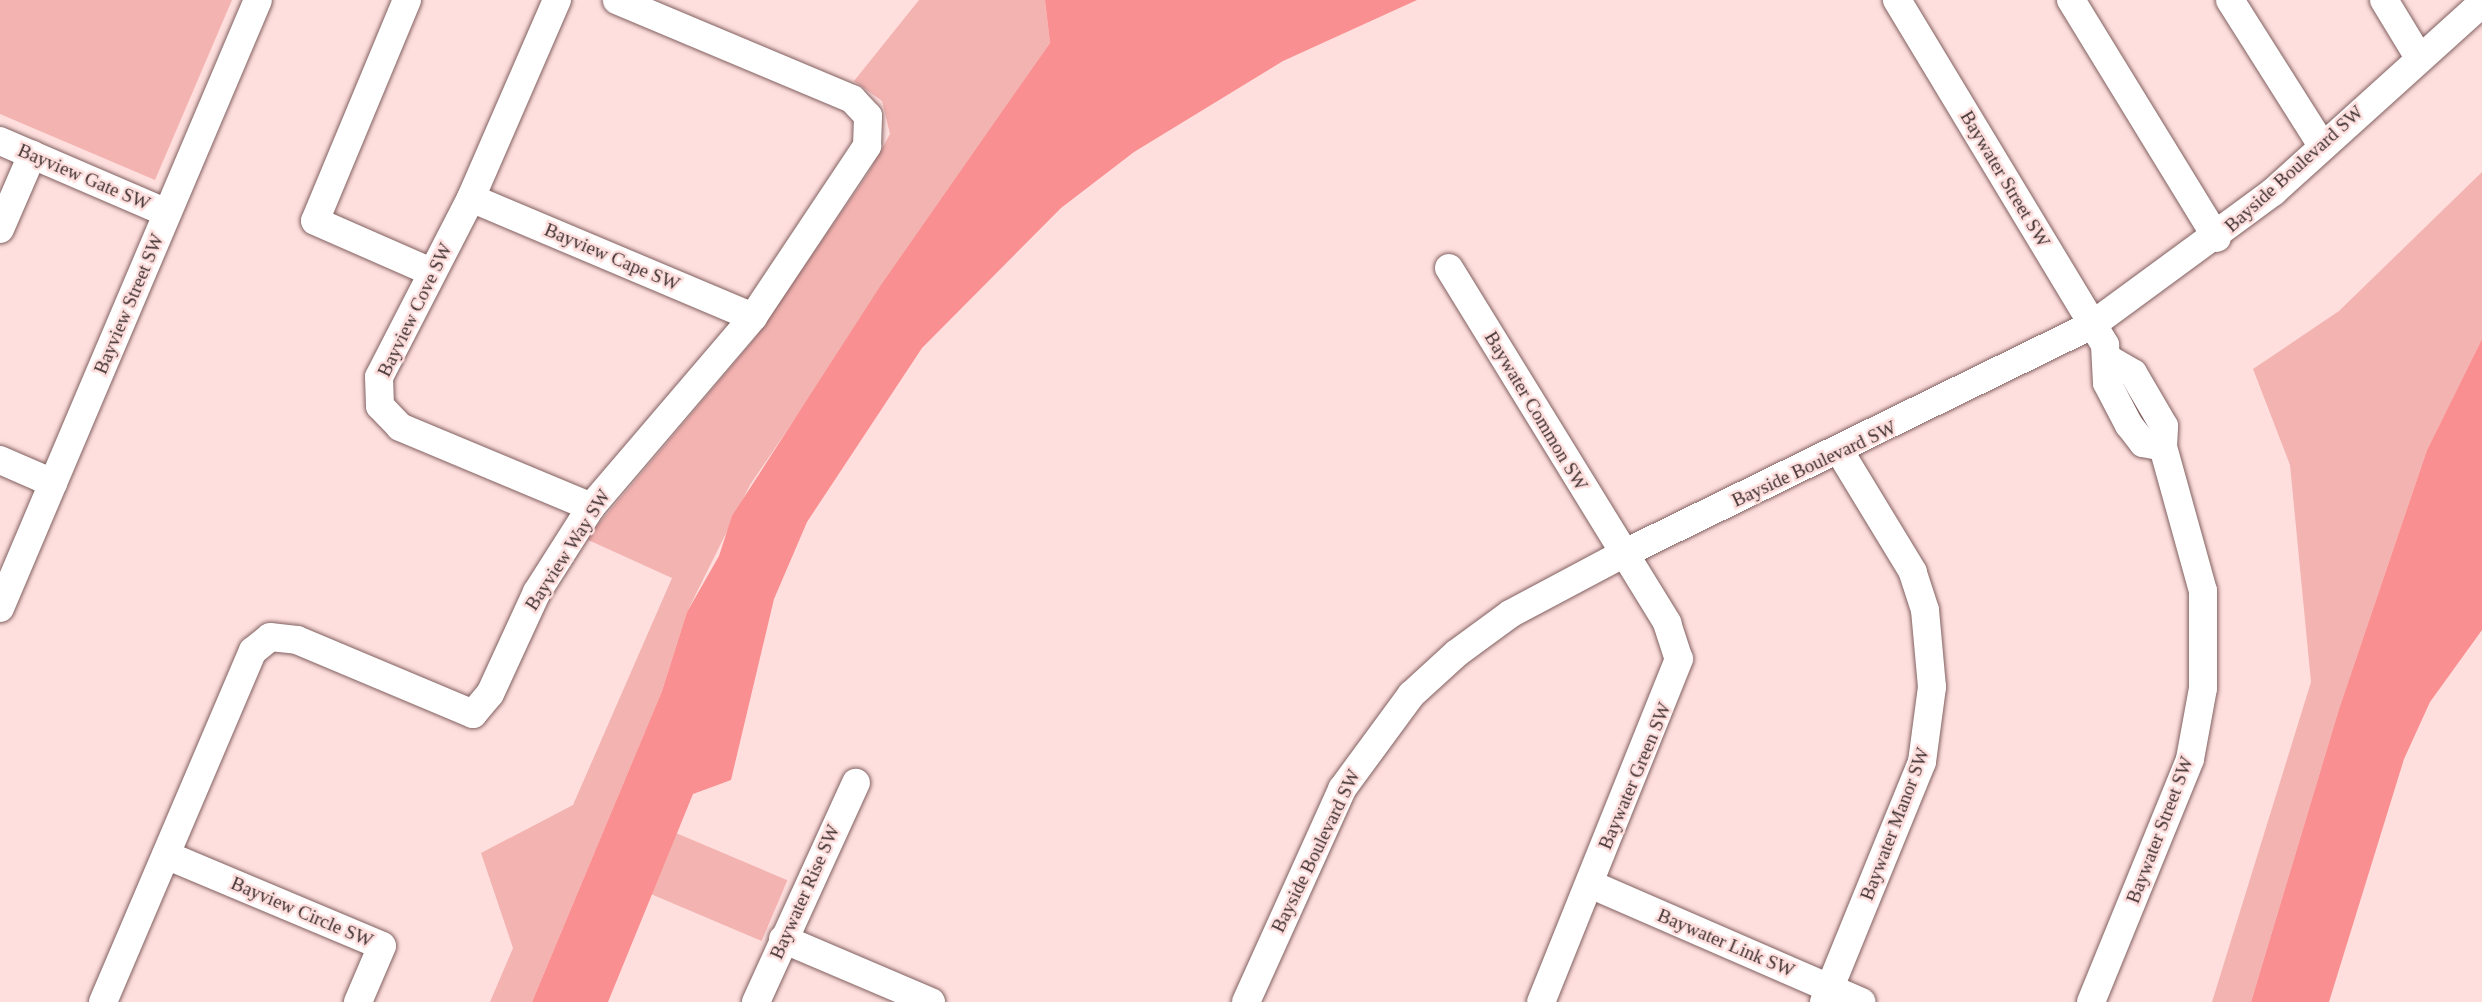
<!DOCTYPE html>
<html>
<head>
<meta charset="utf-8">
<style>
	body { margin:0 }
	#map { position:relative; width:2482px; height:1002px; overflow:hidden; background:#fedfde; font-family:"Times New Roman",serif }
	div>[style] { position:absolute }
	.green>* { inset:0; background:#f3b3b1; transform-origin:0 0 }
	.water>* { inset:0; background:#f98f90 }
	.roads { filter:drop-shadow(0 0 2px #816060) drop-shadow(0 0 2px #816060) }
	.minor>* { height:28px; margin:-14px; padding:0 14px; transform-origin:14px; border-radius:14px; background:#fff }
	span { translate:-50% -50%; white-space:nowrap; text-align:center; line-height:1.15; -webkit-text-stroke:5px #fedfde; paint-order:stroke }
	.street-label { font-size:19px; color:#413232 }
</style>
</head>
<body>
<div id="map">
	<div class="green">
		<i style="clip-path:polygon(0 0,232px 0,155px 180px,0 114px)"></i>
		<i style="clip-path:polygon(919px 0,1045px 0,1050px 43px,750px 485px,687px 612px,662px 691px,532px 1002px,490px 1002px,513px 948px,481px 853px,573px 805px,672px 578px,586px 539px,756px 337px,869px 172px,890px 134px,882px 101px,854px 81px)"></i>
		<i style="clip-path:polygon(2482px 172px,2482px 339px,2427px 450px,2339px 709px,2251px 1002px,2212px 1002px,2311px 682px,2290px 465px,2253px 369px,2339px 311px)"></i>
		<i style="left:676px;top:833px;width:121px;height:66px;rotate:23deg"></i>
	</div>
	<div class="water">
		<i style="clip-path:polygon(1045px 0,1417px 0,1283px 61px,1134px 152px,1061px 208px,922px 348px,807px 522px,774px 599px,731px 780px,693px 794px,608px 1002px,532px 1002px,662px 691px,687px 612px,719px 556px,732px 516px,881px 285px,1050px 43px)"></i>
		<i style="clip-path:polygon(2482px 339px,2482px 630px,2430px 702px,2404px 759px,2329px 1002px,2251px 1002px,2339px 709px,2427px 450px)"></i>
	</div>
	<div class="roads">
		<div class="minor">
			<i style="left:407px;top:0;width:239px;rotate:112.6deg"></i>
			<i style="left:315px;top:221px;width:127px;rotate:23.7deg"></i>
			<i style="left:557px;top:0;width:216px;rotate:113.5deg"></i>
			<i style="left:471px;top:198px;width:201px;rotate:117.2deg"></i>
			<i style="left:379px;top:377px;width:29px;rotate:88deg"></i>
			<i style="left:380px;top:406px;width:29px;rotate:46deg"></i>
			<i style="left:400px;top:427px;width:207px;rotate:22.7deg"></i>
			<i style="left:1897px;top:0;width:403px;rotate:58.9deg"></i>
			<i style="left:2105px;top:345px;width:38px;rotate:87deg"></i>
			<i style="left:2107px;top:383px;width:47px;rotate:62.4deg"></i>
			<i style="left:2129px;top:425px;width:23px;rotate:52deg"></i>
			<i style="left:2143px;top:443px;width:20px;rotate:11deg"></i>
			<i style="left:2071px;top:0;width:279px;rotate:58.5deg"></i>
			<i style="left:2230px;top:0;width:170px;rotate:57.7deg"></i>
			<i style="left:2384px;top:0;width:66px;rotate:58.7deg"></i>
			<i style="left:0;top:141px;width:182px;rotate:23.3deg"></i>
			<i style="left:471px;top:198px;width:306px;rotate:22.9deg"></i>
			<i style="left:0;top:229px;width:81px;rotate:-66.6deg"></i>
			<i style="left:1449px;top:268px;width:417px;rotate:58.4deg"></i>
			<i style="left:1667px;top:623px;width:38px;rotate:72deg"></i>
			<i style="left:1679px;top:659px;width:370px;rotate:111.9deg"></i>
			<i style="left:0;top:460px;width:58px;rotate:23.5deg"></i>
			<i style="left:0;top:608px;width:660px;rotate:-67.01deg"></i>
			<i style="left:166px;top:855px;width:234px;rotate:22.8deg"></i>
			<i style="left:382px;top:946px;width:61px;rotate:113.2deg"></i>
			<i style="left:1590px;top:884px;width:296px;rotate:23.5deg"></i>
			<i style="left:783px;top:939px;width:161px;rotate:23.1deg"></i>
			<i style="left:103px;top:1002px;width:382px;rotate:-66.9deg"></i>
			<i style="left:253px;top:651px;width:22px;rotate:-39deg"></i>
			<i style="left:270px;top:637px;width:27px;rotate:6deg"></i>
			<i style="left:297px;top:640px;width:191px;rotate:22.8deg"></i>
			<i style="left:473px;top:714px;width:26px;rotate:-50deg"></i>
			<i style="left:490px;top:694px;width:112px;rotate:-65.3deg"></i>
			<i style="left:537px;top:592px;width:101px;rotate:-57.6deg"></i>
			<i style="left:591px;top:507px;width:250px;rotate:-49.5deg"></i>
			<i style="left:753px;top:317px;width:206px;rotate:-56.3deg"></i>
			<i style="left:867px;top:146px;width:30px;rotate:-88deg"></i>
			<i style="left:868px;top:116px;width:23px;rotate:-133deg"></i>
			<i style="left:852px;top:99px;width:255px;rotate:-157.2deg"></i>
			<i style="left:756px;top:1002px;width:241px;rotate:-65.5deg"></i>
			<i style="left:1246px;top:1002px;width:234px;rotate:-65.7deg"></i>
			<i style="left:1342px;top:789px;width:117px;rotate:-53.7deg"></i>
			<i style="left:1411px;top:695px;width:62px;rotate:-42.4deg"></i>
			<i style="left:1457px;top:653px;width:66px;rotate:-36.3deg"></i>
			<i style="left:1510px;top:614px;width:128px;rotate:-28deg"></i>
			<i style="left:1623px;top:554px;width:522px;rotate:-26.03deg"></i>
			<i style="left:2092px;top:325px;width:225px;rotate:-36.3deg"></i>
			<i style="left:2273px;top:192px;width:282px;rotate:-42.1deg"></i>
			<i style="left:1824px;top:1002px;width:259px;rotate:-67.8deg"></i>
			<i style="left:1922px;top:762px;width:76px;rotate:-82.4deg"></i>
			<i style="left:1932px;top:687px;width:77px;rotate:-95.2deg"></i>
			<i style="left:1925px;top:610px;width:40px;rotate:-108deg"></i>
			<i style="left:1913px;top:572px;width:140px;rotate:-121.3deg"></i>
			<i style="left:2091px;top:1002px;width:262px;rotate:-67.8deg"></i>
			<i style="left:2190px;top:759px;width:72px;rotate:-79.6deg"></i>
			<i style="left:2203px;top:688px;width:97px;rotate:-90deg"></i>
			<i style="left:2203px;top:591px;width:149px;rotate:-105.5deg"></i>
			<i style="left:2163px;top:447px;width:21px;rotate:-87deg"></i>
			<i style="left:2164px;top:426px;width:61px;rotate:-120.3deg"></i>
			<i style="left:2133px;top:373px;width:28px;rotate:-150deg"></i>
		</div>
	</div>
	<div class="street-label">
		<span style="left:2294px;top:169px;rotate:-42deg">Bayside Boulevard SW</span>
		<span style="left:84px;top:177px;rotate:23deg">Bayview Gate SW</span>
		<span style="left:2005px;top:179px;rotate:59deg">Baywater Street SW</span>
		<span style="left:612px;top:257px;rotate:23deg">Bayview Cape SW</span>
		<span style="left:129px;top:304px;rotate:-67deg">Bayview Street SW</span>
		<span style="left:415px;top:310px;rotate:-64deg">Bayview Cove SW</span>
		<span style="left:1536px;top:411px;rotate:59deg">Baywater Common SW</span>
		<span style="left:1814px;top:464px;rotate:-25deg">Bayside Boulevard SW</span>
		<span style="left:568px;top:550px;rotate:-57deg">Bayview Way SW</span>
		<span style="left:1635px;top:776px;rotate:-67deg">Baywater Green SW</span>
		<span style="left:1895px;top:824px;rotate:-69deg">Baywater Manor SW</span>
		<span style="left:2160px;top:830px;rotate:-69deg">Baywater Street SW</span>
		<span style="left:1316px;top:851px;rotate:-64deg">Bayside Boulevard SW</span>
		<span style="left:805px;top:892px;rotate:-66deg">Baywater Rise SW</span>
		<span style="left:302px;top:912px;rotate:23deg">Bayview Circle SW</span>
		<span style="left:1726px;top:943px;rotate:23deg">Baywater Link SW</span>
	</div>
</div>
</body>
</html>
